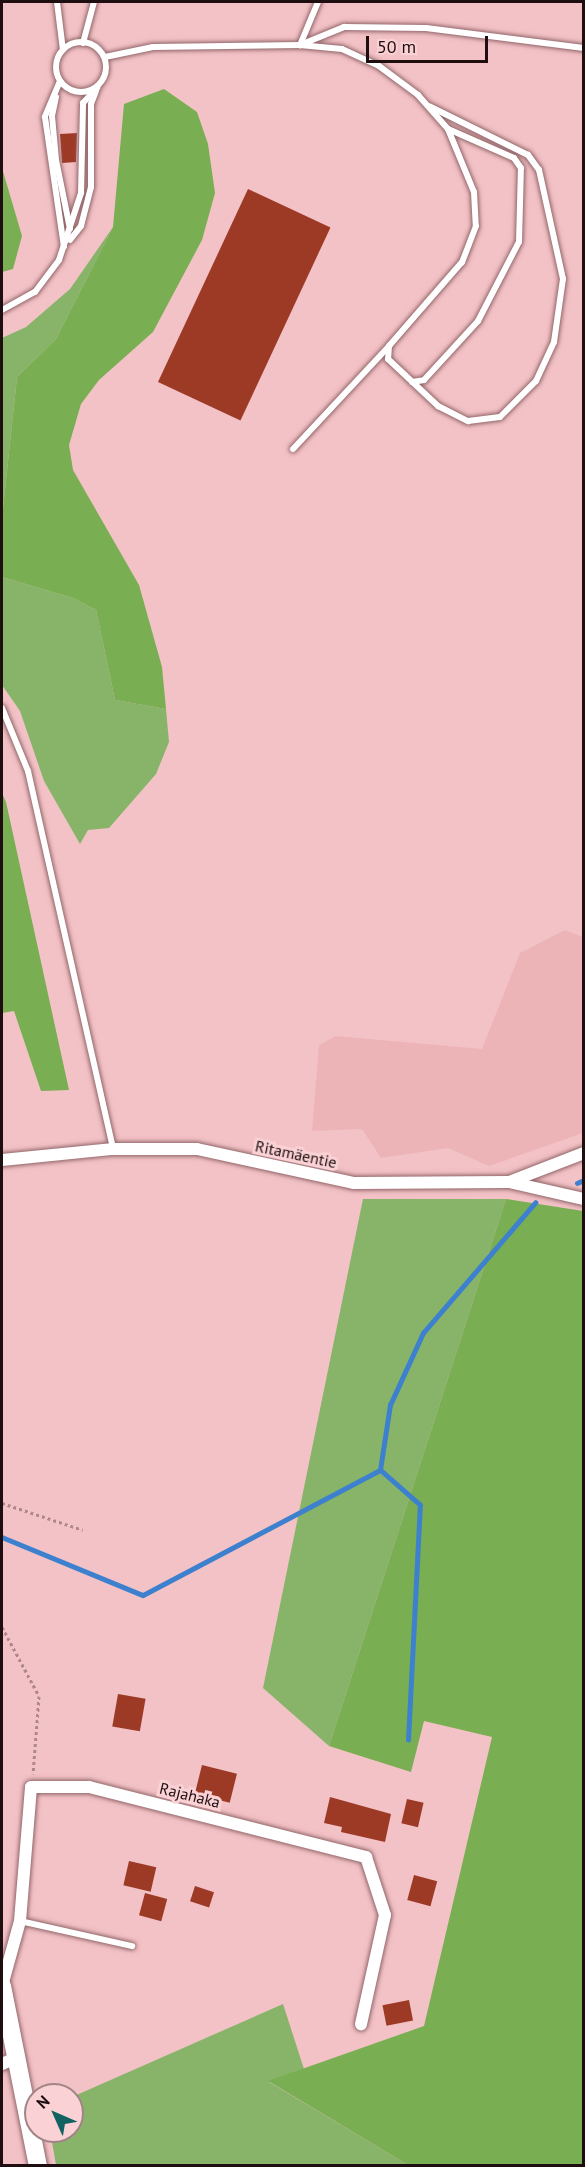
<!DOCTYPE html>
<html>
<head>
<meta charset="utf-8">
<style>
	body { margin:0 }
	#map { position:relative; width:585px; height:2167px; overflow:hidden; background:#f3c2c6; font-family:"PT Sans",sans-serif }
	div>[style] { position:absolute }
	.built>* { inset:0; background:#edb4b8 }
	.green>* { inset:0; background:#88b46a }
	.forest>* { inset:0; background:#79ae52 }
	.stream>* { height:4.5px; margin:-2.25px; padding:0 2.25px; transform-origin:2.25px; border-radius:2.25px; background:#3d81ce }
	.building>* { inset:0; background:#9d3a26; transform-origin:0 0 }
	.path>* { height:3px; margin-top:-1.5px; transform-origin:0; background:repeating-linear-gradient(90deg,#ae878a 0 3px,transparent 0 6px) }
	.roads { filter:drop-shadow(0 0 2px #92666a) drop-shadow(0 0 2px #92666a) }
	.service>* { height:6px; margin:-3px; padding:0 3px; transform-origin:3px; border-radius:3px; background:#fff }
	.service>.ring { margin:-3px; padding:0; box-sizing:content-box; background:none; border:6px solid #fff; border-radius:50% }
	.minor>* { height:12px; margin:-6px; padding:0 6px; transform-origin:6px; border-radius:6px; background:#fff }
	.secondary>* { height:18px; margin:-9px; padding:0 9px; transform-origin:9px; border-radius:9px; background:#fff }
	span { translate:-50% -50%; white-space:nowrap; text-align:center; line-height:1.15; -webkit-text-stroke:6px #fad2d5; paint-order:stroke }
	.street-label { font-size:16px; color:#1f0e10 }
	.frame { position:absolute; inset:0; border:3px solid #1f0e10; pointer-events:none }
	.north { position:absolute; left:24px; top:2083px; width:60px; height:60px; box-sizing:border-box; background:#fad2d5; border:2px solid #a28486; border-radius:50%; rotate:315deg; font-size:16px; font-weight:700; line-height:24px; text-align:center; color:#1f0e10 }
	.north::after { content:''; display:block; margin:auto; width:21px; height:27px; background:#126261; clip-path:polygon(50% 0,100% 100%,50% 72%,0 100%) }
	.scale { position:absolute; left:366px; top:36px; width:122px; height:27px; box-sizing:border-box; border:3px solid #1f0e10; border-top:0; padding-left:8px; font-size:18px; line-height:21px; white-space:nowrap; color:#1f0e10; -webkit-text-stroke:4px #fad2d5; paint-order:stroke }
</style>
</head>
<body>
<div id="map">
	<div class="built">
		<i style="clip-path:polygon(565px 930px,583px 937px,583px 1133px,489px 1166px,448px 1148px,381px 1158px,362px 1129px,312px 1131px,319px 1045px,336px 1036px,482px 1049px,520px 953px)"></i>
	</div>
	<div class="green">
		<i style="clip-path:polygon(113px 227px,56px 339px,17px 377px,2px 518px,2px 338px,26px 327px,70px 289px)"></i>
		<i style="clip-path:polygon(2px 577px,73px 598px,96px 610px,115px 700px,166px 709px,169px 742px,156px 774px,109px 828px,88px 830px,80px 844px,44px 781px,20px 711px,2px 685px)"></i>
		<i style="clip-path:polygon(363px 1199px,506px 1199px,329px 1746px,263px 1688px)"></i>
		<i style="clip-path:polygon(283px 2004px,304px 2069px,269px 2082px,408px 2165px,56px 2165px,50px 2131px,72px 2131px,72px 2097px)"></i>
	</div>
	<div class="forest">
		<i style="clip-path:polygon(164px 89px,197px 112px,208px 144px,215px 193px,202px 240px,153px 332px,99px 380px,81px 404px,69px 445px,73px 470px,139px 585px,162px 667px,166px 709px,115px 700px,96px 610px,73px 598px,2px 577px,2px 518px,17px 377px,56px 339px,113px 227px,124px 104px)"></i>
		<i style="clip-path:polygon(2px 168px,22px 236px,13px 269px,2px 272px)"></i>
		<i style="clip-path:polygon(2px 793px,6px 802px,69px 1090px,41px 1091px,14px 1011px,2px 1013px)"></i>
		<i style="clip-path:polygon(506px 1199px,583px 1211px,583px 2165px,408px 2165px,268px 2081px,424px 2026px,492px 1737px,424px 1721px,411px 1772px,329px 1746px)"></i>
	</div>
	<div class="stream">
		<i style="left:577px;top:1183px;width:8px;rotate:-23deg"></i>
		<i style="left:2px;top:1537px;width:152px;rotate:22.4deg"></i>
		<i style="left:143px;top:1595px;width:268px;rotate:-27.8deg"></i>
		<i style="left:408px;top:1740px;width:235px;rotate:-87.1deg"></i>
		<i style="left:420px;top:1505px;width:53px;rotate:-138.8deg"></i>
		<i style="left:380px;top:1470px;width:66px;rotate:-81.3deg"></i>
		<i style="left:390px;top:1405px;width:79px;rotate:-65.4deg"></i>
		<i style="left:423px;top:1333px;width:172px;rotate:-49.3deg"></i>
	</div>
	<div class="building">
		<i style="clip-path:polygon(77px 133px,76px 162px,62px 163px,60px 134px)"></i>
		<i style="left:248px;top:189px;width:91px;height:213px;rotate:25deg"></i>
		<i style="left:118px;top:1694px;width:28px;height:33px;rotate:10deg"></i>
		<i style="left:202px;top:1765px;width:36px;height:30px;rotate:14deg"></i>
		<i style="clip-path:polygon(330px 1797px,391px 1814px,385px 1842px,341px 1832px,342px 1827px,324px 1823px)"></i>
		<i style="left:407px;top:1799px;width:17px;height:25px;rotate:13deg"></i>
		<i style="left:129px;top:1861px;width:28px;height:25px;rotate:13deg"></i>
		<i style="left:414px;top:1875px;width:24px;height:26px;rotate:15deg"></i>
		<i style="left:195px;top:1886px;width:20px;height:16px;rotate:18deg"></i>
		<i style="left:145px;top:1893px;width:23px;height:23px;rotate:15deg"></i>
		<i style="left:409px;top:2000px;width:21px;height:27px;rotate:79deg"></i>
	</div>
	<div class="path">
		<i style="left:2px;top:1503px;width:85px;rotate:18.4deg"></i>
		<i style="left:2px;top:1627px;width:78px;rotate:61.8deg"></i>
		<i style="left:39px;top:1696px;width:78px;rotate:94.4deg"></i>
	</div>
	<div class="roads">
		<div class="service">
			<i style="left:57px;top:2px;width:48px;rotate:82.9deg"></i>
			<i style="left:318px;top:2px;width:47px;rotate:112.7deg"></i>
			<i style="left:300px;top:45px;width:48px;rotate:-22.2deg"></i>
			<i style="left:344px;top:27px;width:82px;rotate:0.7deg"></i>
			<i style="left:426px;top:28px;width:159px;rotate:7.2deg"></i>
			<i class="ring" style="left:56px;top:42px;width:44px;height:44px"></i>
			<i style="left:83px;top:43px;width:42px;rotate:-75deg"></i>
			<i style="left:105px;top:57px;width:49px;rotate:-11.8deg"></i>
			<i style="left:153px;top:47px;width:147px;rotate:-0.8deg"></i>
			<i style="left:300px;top:45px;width:42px;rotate:5.4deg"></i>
			<i style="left:342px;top:49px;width:41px;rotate:24.7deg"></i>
			<i style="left:379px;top:66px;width:49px;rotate:36.6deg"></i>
			<i style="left:418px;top:95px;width:45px;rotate:48.6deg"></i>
			<i style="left:448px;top:129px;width:68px;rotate:67.6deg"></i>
			<i style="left:474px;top:192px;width:34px;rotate:87deg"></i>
			<i style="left:476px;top:226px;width:39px;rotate:111deg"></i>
			<i style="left:462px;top:262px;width:111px;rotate:131deg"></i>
			<i style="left:389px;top:346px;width:13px;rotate:94deg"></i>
			<i style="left:388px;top:359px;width:69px;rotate:43.2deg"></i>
			<i style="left:438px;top:406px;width:34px;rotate:27deg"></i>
			<i style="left:468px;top:421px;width:32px;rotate:-7deg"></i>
			<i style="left:500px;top:417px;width:51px;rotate:-45deg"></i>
			<i style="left:536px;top:381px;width:43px;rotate:-65.2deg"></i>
			<i style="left:554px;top:342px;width:64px;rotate:-81.9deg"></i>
			<i style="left:563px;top:279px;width:112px;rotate:-102.4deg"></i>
			<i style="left:539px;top:170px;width:19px;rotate:-126deg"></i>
			<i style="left:528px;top:155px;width:110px;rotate:-153.7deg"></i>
			<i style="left:60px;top:81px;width:39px;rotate:113deg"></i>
			<i style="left:45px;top:117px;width:131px;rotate:81.7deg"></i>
			<i style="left:56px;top:97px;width:19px;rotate:102deg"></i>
			<i style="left:52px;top:116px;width:44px;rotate:84.8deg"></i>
			<i style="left:56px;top:160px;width:70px;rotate:78.5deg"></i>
			<i style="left:70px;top:240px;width:18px;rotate:-52deg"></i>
			<i style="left:81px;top:226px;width:40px;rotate:-75.6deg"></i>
			<i style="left:91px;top:187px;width:83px;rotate:-90deg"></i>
			<i style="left:91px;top:104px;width:14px;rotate:-69deg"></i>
			<i style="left:2px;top:310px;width:38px;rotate:-29deg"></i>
			<i style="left:35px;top:292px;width:40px;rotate:-53deg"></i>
			<i style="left:59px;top:260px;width:71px;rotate:-71.8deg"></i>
			<i style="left:81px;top:193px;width:90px;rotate:-88.7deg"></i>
			<i style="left:83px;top:103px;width:21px;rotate:-47deg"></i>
			<i style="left:412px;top:382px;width:12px;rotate:-9deg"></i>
			<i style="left:424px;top:380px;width:80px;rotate:-47.5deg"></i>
			<i style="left:478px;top:321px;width:89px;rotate:-62.6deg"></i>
			<i style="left:519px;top:242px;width:74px;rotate:-88.5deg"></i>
			<i style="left:521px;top:168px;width:12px;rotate:-125deg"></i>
			<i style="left:514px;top:158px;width:72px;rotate:-156.3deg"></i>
			<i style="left:293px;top:449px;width:141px;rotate:-47deg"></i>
			<i style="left:2px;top:708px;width:68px;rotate:67.6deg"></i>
			<i style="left:28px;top:771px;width:387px;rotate:77.3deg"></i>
			<i style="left:20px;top:1921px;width:115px;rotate:12.6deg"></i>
		</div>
		<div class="minor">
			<i style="left:2px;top:1160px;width:112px;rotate:-5.7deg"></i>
			<i style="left:113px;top:1149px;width:84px"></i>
			<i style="left:197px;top:1149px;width:161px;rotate:12.2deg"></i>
			<i style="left:354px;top:1183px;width:155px;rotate:-0.4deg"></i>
			<i style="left:509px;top:1182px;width:77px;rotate:12.8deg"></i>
			<i style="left:509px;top:1182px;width:80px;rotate:-21.1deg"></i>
			<i style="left:2px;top:1986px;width:67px;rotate:-74.5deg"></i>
			<i style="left:20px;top:1921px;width:134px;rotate:-85.3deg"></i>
			<i style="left:31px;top:1787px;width:58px"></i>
			<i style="left:89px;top:1787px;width:286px;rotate:14.2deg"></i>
			<i style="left:366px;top:1857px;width:61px;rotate:71.9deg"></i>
			<i style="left:385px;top:1915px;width:112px;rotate:102.4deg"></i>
			<i style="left:2px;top:2064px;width:17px;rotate:-24deg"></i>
		</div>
		<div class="secondary">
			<i style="left:2px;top:1986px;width:184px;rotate:78.7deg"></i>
		</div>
	</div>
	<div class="street-label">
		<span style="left:296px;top:1154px;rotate:12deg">Ritamäentie</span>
		<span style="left:190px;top:1795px;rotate:14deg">Rajahaka</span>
	</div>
	<div class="frame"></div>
	<div class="north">N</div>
	<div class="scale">50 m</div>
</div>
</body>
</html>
